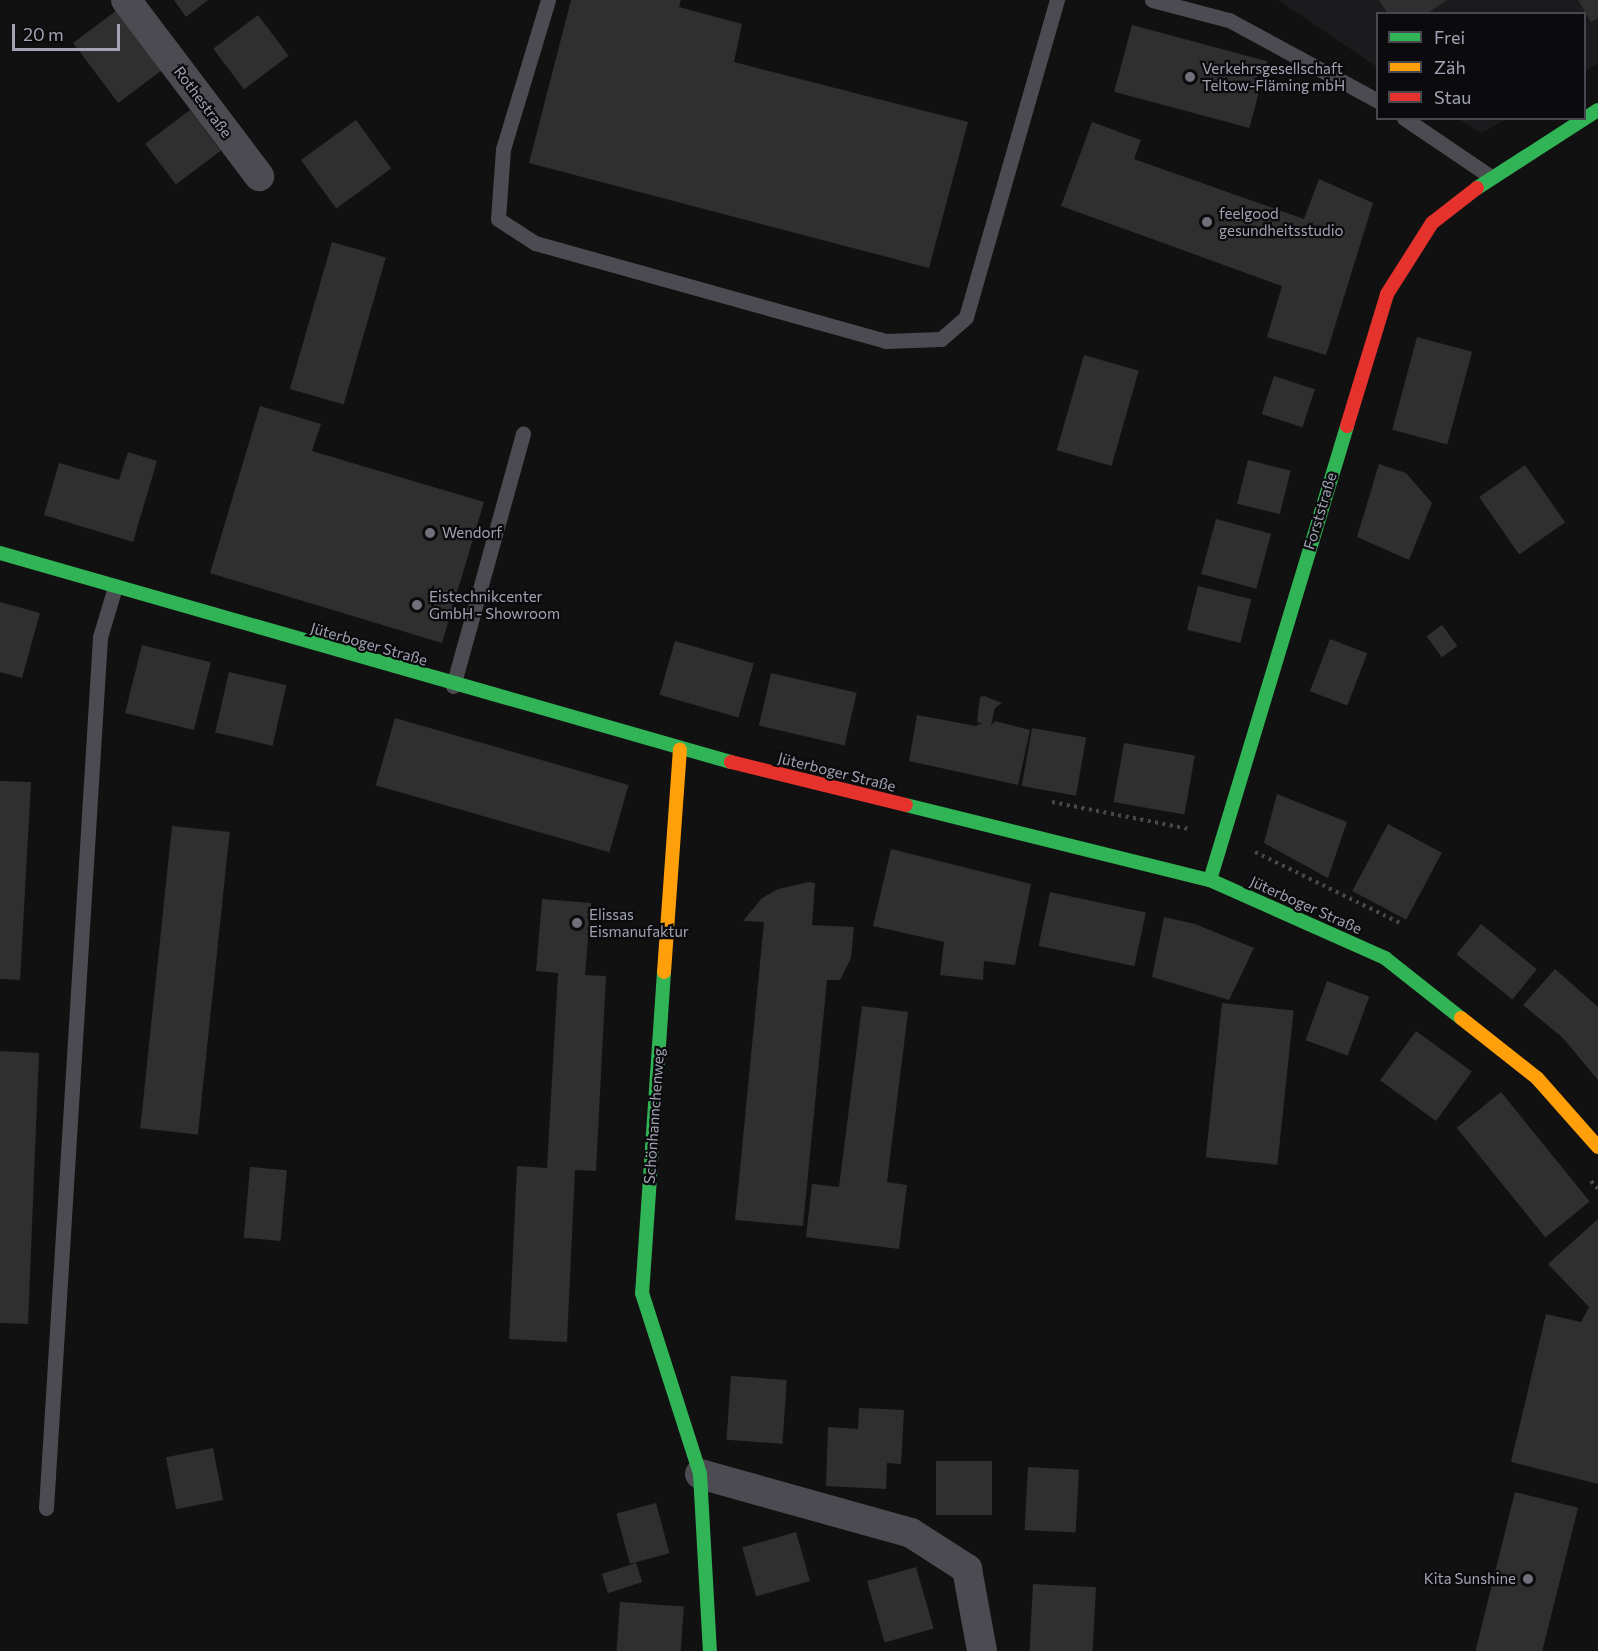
<!DOCTYPE html>
<html>
<head>
<meta charset="utf-8">
<style>
	body { margin:0 }
	#map { position:relative; width:1598px; height:1651px; overflow:hidden; background:#111; font-family:Commissioner,sans-serif }
	div>[style] { position:absolute }
	.built>* { inset:0; background:#1b1b1d }
	.building>* { inset:0; background:#2f2f30; transform-origin:0 0 }
	.path>* { height:4px; margin-top:-2px; transform-origin:0; background:repeating-linear-gradient(90deg,#47474c 0 3px,transparent 0 7.5px) }
	.lane>* { height:15px; margin:-7.5px; padding:0 7.5px; transform-origin:7.5px; border-radius:7.5px; background:#4b4b51 }
	.street>* { height:30px; margin:-15px; padding:0 15px; transform-origin:15px; border-radius:15px; background:#4b4b51 }
	.fast>* { height:14px; margin:-7px; padding:0 7px; transform-origin:7px; border-radius:7px; background:#30b455 }
	.slow>* { height:14px; margin:-7px; padding:0 7px; transform-origin:7px; border-radius:7px; background:#ff9f0a }
	.jam>* { height:14px; margin:-7px; padding:0 7px; transform-origin:7px; border-radius:7px; background:#e5322d }
	.dots>* { width:16px; height:16px; translate:-50% -50%; box-sizing:border-box; border:3px solid #0b0b0d; border-radius:50% }
	span { translate:-50% -50%; white-space:nowrap; text-align:center; line-height:1.15; -webkit-text-stroke:4.5px #0b0b0d; paint-order:stroke }
	.poi-label { font-size:15px; color:#a1a3b3 }
	.left { translate:0 -50%; text-align:left }
	.right { translate:-100% -50%; text-align:right }
	.street-label { font-size:15px; color:#a1a3b3 }
	.legend { position:absolute; left:1376px; top:12px; width:210px; height:108px; box-sizing:border-box; background:#0b0b0d; border:2px solid #47484f; margin:0; padding:8px 10px; list-style:none; font-size:18px; color:#a1a3b3 }
	.legend li { display:flex; align-items:center; gap:12px; height:30px }
	.legend b { width:30px; border:2px solid #47484f }
	.scale { position:absolute; left:12px; top:24px; width:108px; height:27px; box-sizing:border-box; border:3px solid #a1a3b3; border-top:0; padding-left:8px; font-size:18px; line-height:21px; white-space:nowrap; color:#a1a3b3; -webkit-text-stroke:4px #0b0b0d; paint-order:stroke }
</style>
</head>
<body>
<div id="map">
	<div class="built">
		<i style="clip-path:polygon(1278px 0,1598px 0,1598px 63px,1585px 71px,1584px 14px,1378px 14px,1377px 67px)"></i>
		<i style="clip-path:polygon(1458px 119px,1507px 119px,1481px 133px)"></i>
	</div>
	<div class="building">
		<i style="clip-path:polygon(174px 0,208px 0,186px 17px)"></i>
		<i style="clip-path:polygon(571px 0,681px 0,679px 7px,742px 24px,734px 62px,968px 122px,929px 268px,529px 163px)"></i>
		<i style="clip-path:polygon(1379px 0,1447px 0,1426px 14px,1388px 14px)"></i>
		<i style="clip-path:polygon(1578px 0,1598px 0,1598px 18px,1591px 22px)"></i>
		<i style="left:117px;top:10px;width:75px;height:55px;rotate:53deg"></i>
		<i style="left:258px;top:15px;width:51px;height:56px;rotate:53deg"></i>
		<i style="left:1132px;top:25px;width:140px;height:69px;rotate:15deg"></i>
		<i style="left:190px;top:110px;width:51px;height:56px;rotate:53deg"></i>
		<i style="left:356px;top:120px;width:60px;height:68px;rotate:54deg"></i>
		<i style="clip-path:polygon(1092px 122px,1141px 140px,1134px 159px,1304px 219px,1319px 179px,1373px 203px,1326px 355px,1267px 337px,1282px 286px,1061px 206px)"></i>
		<i style="left:332px;top:242px;width:56px;height:153px;rotate:16deg"></i>
		<i style="left:1417px;top:337px;width:57px;height:96px;rotate:15deg"></i>
		<i style="left:1084px;top:355px;width:57px;height:99px;rotate:16deg"></i>
		<i style="left:1274px;top:376px;width:43px;height:40px;rotate:18deg"></i>
		<i style="clip-path:polygon(260px 406px,321px 424px,312px 451px,484px 502px,442px 643px,210px 573px)"></i>
		<i style="clip-path:polygon(128px 452px,157px 461px,133px 542px,44px 515px,59px 463px,119px 480px)"></i>
		<i style="left:1248px;top:460px;width:44px;height:45px;rotate:14deg"></i>
		<i style="clip-path:polygon(1379px 464px,1406px 473px,1432px 503px,1409px 560px,1357px 537px)"></i>
		<i style="left:1525px;top:465px;width:70px;height:56px;rotate:55deg"></i>
		<i style="left:1216px;top:519px;width:57px;height:57px;rotate:15deg"></i>
		<i style="left:1198px;top:586px;width:55px;height:45px;rotate:14deg"></i>
		<i style="clip-path:polygon(0 602px,40px 613px,22px 678px,0 672px)"></i>
		<i style="left:1442px;top:625px;width:26px;height:19px;rotate:54deg"></i>
		<i style="left:1330px;top:639px;width:40px;height:56px;rotate:21deg"></i>
		<i style="left:675px;top:641px;width:82px;height:56px;rotate:16deg"></i>
		<i style="left:142px;top:645px;width:71px;height:70px;rotate:14deg"></i>
		<i style="left:229px;top:672px;width:59px;height:62px;rotate:13deg"></i>
		<i style="left:771px;top:673px;width:88px;height:54px;rotate:13deg"></i>
		<i style="clip-path:polygon(984px 696px,1002px 703px,995px 708px,991px 725px,995px 721px,1030px 730px,1018px 785px,909px 761px,917px 715px,976px 726px,982px 723px,977px 722px,980px 697px)"></i>
		<i style="left:395px;top:718px;width:243px;height:70px;rotate:16deg"></i>
		<i style="left:1032px;top:728px;width:55px;height:59px;rotate:10deg"></i>
		<i style="left:1124px;top:743px;width:72px;height:60px;rotate:10deg"></i>
		<i style="clip-path:polygon(0 781px,31px 782px,20px 980px,0 979px)"></i>
		<i style="clip-path:polygon(1277px 794px,1347px 822px,1328px 878px,1264px 843px)"></i>
		<i style="left:1388px;top:824px;width:61px;height:76px;rotate:28deg"></i>
		<i style="left:172px;top:826px;width:58px;height:304px;rotate:6deg"></i>
		<i style="clip-path:polygon(891px 849px,1031px 884px,1015px 965px,984px 961px,983px 980px,940px 975px,944px 942px,873px 926px)"></i>
		<i style="clip-path:polygon(809px 882px,815px 883px,812px 925px,854px 927px,851px 958px,840px 980px,827px 980px,803px 1226px,735px 1220px,764px 922px,743px 921px,762px 898px,778px 889px)"></i>
		<i style="left:1050px;top:892px;width:98px;height:55px;rotate:12deg"></i>
		<i style="clip-path:polygon(542px 899px,591px 903px,585px 975px,606px 976px,596px 1171px,575px 1170px,567px 1342px,509px 1339px,517px 1166px,547px 1168px,558px 973px,536px 971px)"></i>
		<i style="clip-path:polygon(1164px 917px,1195px 924px,1254px 948px,1229px 1000px,1152px 977px)"></i>
		<i style="left:1481px;top:924px;width:72px;height:39px;rotate:39deg"></i>
		<i style="clip-path:polygon(1555px 969px,1598px 1007px,1598px 1080px,1563px 1038px,1523px 1005px)"></i>
		<i style="left:1327px;top:981px;width:45px;height:63px;rotate:20deg"></i>
		<i style="left:1222px;top:1003px;width:72px;height:155px;rotate:6deg"></i>
		<i style="clip-path:polygon(862px 1006px,908px 1012px,887px 1182px,907px 1185px,899px 1249px,806px 1237px,812px 1184px,839px 1187px)"></i>
		<i style="left:1416px;top:1031px;width:69px;height:61px;rotate:36deg"></i>
		<i style="clip-path:polygon(0 1051px,39px 1053px,28px 1324px,0 1323px)"></i>
		<i style="left:1501px;top:1092px;width:141px;height:57px;rotate:51deg"></i>
		<i style="left:250px;top:1167px;width:37px;height:71px;rotate:5deg"></i>
		<i style="clip-path:polygon(1598px 1219px,1598px 1484px,1511px 1462px,1546px 1314px,1581px 1322px,1589px 1307px,1548px 1264px)"></i>
		<i style="left:731px;top:1376px;width:56px;height:64px;rotate:4deg"></i>
		<i style="clip-path:polygon(859px 1408px,904px 1410px,901px 1464px,887px 1463px,886px 1489px,826px 1486px,828px 1427px,858px 1429px)"></i>
		<i style="left:213px;top:1448px;width:53px;height:48px;rotate:79deg"></i>
		<i style="left:936px;top:1461px;width:56px;height:54px"></i>
		<i style="left:1028px;top:1467px;width:51px;height:63px;rotate:3deg"></i>
		<i style="left:1515px;top:1492px;width:65px;height:163px;rotate:14deg"></i>
		<i style="left:656px;top:1503px;width:52px;height:41px;rotate:75deg"></i>
		<i style="left:796px;top:1532px;width:51px;height:56px;rotate:74deg"></i>
		<i style="left:636px;top:1563px;width:20px;height:36px;rotate:72deg"></i>
		<i style="left:916px;top:1567px;width:64px;height:51px;rotate:74deg"></i>
		<i style="left:1033px;top:1584px;width:63px;height:67px;rotate:3deg"></i>
		<i style="left:620px;top:1602px;width:64px;height:49px;rotate:4deg"></i>
	</div>
	<div class="path">
		<i style="left:1052px;top:802px;width:140px;rotate:11.1deg"></i>
		<i style="left:1255px;top:852px;width:164px;rotate:26.1deg"></i>
		<i style="left:1591px;top:1181px;width:11px;rotate:49deg"></i>
	</div>
	<div class="lane">
		<i style="left:548px;top:0;width:156px;rotate:106.8deg"></i>
		<i style="left:503px;top:149px;width:70px;rotate:94.1deg"></i>
		<i style="left:498px;top:219px;width:44px;rotate:33deg"></i>
		<i style="left:535px;top:243px;width:363px;rotate:15.6deg"></i>
		<i style="left:885px;top:341px;width:56px;rotate:-2deg"></i>
		<i style="left:941px;top:339px;width:33px;rotate:-41deg"></i>
		<i style="left:966px;top:317px;width:330px;rotate:-74deg"></i>
		<i style="left:1152px;top:0;width:80px;rotate:14.6deg"></i>
		<i style="left:1229px;top:20px;width:170px;rotate:28.5deg"></i>
		<i style="left:1404px;top:118px;width:105px;rotate:34.1deg"></i>
		<i style="left:453px;top:686px;width:262px;rotate:-74.5deg"></i>
		<i style="left:46px;top:1508px;width:873px;rotate:-86.45deg"></i>
		<i style="left:100px;top:637px;width:52px;rotate:-73.3deg"></i>
	</div>
	<div class="street">
		<i style="left:126px;top:0;width:221px;rotate:52.9deg"></i>
		<i style="left:700px;top:1474px;width:219px;rotate:15.6deg"></i>
		<i style="left:911px;top:1533px;width:67px;rotate:32.7deg"></i>
		<i style="left:967px;top:1569px;width:83px;rotate:79.6deg"></i>
	</div>
	<div class="fast">
		<i style="left:1477px;top:188px;width:144px;rotate:-32.8deg"></i>
		<i style="left:0;top:553px;width:760px;rotate:15.96deg"></i>
		<i style="left:906px;top:805px;width:313px;rotate:13.9deg"></i>
		<i style="left:1210px;top:880px;width:192px;rotate:24deg"></i>
		<i style="left:1385px;top:958px;width:97px;rotate:38.3deg"></i>
		<i style="left:1210px;top:880px;width:474px;rotate:-73.2deg"></i>
		<i style="left:664px;top:972px;width:322px;rotate:93.9deg"></i>
		<i style="left:642px;top:1293px;width:190px;rotate:72.2deg"></i>
		<i style="left:700px;top:1474px;width:177px;rotate:86.8deg"></i>
	</div>
	<div class="slow">
		<i style="left:664px;top:972px;width:223px;rotate:-85.9deg"></i>
		<i style="left:1461px;top:1018px;width:97px;rotate:38.3deg"></i>
		<i style="left:1537px;top:1078px;width:92px;rotate:48.5deg"></i>
	</div>
	<div class="jam">
		<i style="left:1347px;top:426px;width:138px;rotate:-73.1deg"></i>
		<i style="left:1387px;top:294px;width:84px;rotate:-57.6deg"></i>
		<i style="left:1432px;top:223px;width:57px;rotate:-37.9deg"></i>
		<i style="left:731px;top:762px;width:180px;rotate:13.8deg"></i>
	</div>
	<div class="dots">
		<i style="left:1190px;top:77px;background:#6f707a"></i>
		<i style="left:1207px;top:222px;background:#6f707a"></i>
		<i style="left:430px;top:533px;background:#6f707a"></i>
		<i style="left:417px;top:605px;background:#6f707a"></i>
		<i style="left:577px;top:923px;background:#6f707a"></i>
		<i style="left:1528px;top:1579px;background:#6f707a"></i>
	</div>
	<div class="poi-label">
		<span class="left" style="left:1202px;top:77px">Verkehrsgesellschaft<br>Teltow-Fläming mbH</span>
		<span class="left" style="left:1219px;top:222px">feelgood<br>gesundheitsstudio</span>
		<span class="left" style="left:442px;top:533px">Wendorf</span>
		<span class="left" style="left:429px;top:605px">Eistechnikcenter<br>GmbH - Showroom</span>
		<span class="left" style="left:589px;top:923px">Elissas<br>Eismanufaktur</span>
		<span class="right" style="left:1516px;top:1579px">Kita Sunshine</span>
	</div>
	<div class="street-label">
		<span style="left:203px;top:102px;rotate:53deg">Rothestraße</span>
		<span style="left:1320px;top:511px;rotate:-73deg">Forststraße</span>
		<span style="left:369px;top:644px;rotate:16deg">Jüterboger Straße</span>
		<span style="left:837px;top:772px;rotate:14deg">Jüterboger Straße</span>
		<span style="left:1306px;top:905px;rotate:24deg">Jüterboger Straße</span>
		<span style="left:654px;top:1116px;rotate:-86deg">Schönhannchenweg</span>
	</div>
	<ul class="legend">
	<li><b style="height:8px;background:#30b455"></b>Frei</li>
	<li><b style="height:8px;background:#ff9f0a"></b>Zäh</li>
	<li><b style="height:8px;background:#e5322d"></b>Stau</li>
	</ul>
	<div class="scale">20 m</div>
</div>
</body>
</html>
